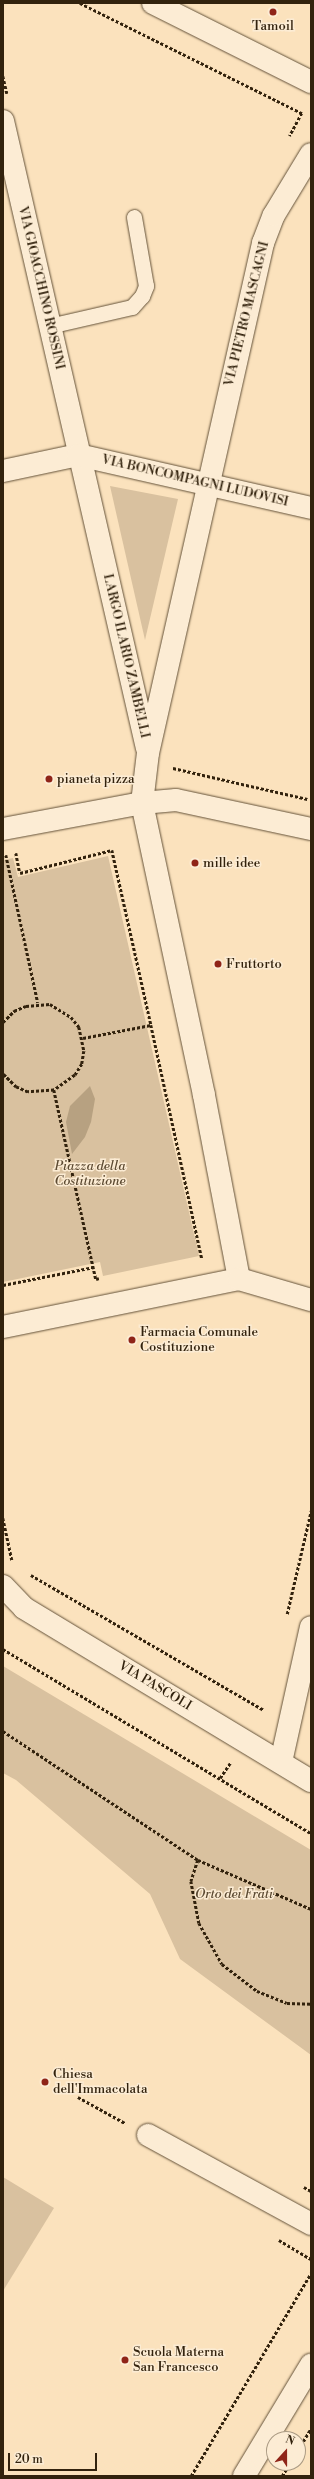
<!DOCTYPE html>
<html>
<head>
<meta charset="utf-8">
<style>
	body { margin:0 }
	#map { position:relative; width:314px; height:2479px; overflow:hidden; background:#fbe2bd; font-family:"Libre Bodoni",serif }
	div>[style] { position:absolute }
	.green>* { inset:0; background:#d9c19f }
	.water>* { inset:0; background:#b7a181 }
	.path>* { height:2.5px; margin-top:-1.25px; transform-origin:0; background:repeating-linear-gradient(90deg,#32220d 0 3px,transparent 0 5px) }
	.roads { filter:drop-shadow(0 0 1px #645239) drop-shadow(0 0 1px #645239) }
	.lane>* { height:15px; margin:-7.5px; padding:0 7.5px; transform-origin:7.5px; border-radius:7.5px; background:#fcecd4 }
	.street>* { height:22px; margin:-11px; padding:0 11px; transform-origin:11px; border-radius:11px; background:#fcecd4 }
	.secondary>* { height:22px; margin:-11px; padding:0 11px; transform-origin:11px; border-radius:11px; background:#fcecd4 }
	.dots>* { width:11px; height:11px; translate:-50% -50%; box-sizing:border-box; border:2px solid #fcecd4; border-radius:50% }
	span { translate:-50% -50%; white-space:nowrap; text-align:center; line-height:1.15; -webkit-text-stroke:3px #fcecd4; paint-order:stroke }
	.poi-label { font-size:13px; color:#32220d }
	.left { translate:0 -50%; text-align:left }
	.street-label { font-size:13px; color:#32220d }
	.park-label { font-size:13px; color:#5c4a32; font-style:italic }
	.frame { position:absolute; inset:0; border:4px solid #32220d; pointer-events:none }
	.north { position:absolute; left:266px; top:2431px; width:40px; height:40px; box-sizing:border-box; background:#fcecd4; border:1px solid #ab9b84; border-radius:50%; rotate:21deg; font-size:11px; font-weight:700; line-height:16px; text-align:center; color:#32220d }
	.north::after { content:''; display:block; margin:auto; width:14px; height:18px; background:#8f2418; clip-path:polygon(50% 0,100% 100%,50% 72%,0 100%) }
	.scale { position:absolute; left:8px; top:2453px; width:89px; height:18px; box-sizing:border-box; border:2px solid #32220d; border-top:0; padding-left:5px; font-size:12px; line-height:14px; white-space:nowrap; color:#32220d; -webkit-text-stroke:3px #fcecd4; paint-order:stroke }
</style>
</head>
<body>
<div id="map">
	<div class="green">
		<i style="clip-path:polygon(110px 486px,178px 499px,145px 640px)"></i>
		<i style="clip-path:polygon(108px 856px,199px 1256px,103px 1276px,100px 1262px,3px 1282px,3px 860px,13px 858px,18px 877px)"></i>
		<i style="clip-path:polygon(3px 1666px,311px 1850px,311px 2055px,180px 1959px,150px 1894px,16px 1780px,3px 1773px)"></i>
		<i style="clip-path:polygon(3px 2177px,54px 2208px,3px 2291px)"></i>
	</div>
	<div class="water">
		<i style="clip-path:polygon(90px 1086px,95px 1099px,91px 1122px,85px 1137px,72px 1154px,66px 1122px,70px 1106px)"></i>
	</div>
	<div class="path">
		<i style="left:80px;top:3px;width:248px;rotate:26.4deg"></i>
		<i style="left:302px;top:113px;width:26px;rotate:118deg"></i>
		<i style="left:3px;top:76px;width:18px;rotate:77deg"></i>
		<i style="left:173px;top:768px;width:138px;rotate:13deg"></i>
		<i style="left:16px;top:853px;width:20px;rotate:79deg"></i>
		<i style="left:20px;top:873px;width:95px;rotate:-14deg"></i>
		<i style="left:112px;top:850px;width:179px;rotate:77.4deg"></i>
		<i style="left:6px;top:855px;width:151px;rotate:77.8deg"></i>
		<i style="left:3px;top:1022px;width:16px;rotate:-45deg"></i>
		<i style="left:14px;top:1011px;width:13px;rotate:-23deg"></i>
		<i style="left:26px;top:1006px;width:24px;rotate:-5deg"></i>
		<i style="left:50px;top:1004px;width:25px;rotate:32deg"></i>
		<i style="left:71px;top:1017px;width:13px;rotate:51deg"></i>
		<i style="left:79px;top:1027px;width:25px;rotate:78deg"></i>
		<i style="left:84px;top:1051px;width:13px;rotate:99deg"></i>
		<i style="left:82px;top:1064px;width:13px;rotate:122deg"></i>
		<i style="left:75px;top:1075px;width:26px;rotate:144deg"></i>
		<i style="left:54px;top:1090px;width:26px;rotate:176deg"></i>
		<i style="left:28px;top:1092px;width:13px;rotate:-157deg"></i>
		<i style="left:16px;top:1087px;width:18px;rotate:-135deg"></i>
		<i style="left:83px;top:1038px;width:69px;rotate:-10.8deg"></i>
		<i style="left:151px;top:1025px;width:239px;rotate:77.7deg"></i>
		<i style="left:54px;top:1090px;width:194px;rotate:77.5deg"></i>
		<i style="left:96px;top:1279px;width:3px;rotate:-18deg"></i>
		<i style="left:3px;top:1285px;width:93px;rotate:-11.2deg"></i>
		<i style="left:3px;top:1518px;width:43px;rotate:77.9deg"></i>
		<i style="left:31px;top:1575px;width:269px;rotate:30.1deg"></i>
		<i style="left:287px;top:1614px;width:106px;rotate:-76.9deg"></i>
		<i style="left:3px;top:1649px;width:359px;rotate:30.9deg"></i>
		<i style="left:3px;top:1731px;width:234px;rotate:33.5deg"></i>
		<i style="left:198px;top:1860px;width:123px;rotate:23.4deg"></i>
		<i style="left:220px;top:1778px;width:18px;rotate:-56deg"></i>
		<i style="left:198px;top:1860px;width:22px;rotate:108deg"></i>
		<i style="left:191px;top:1881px;width:43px;rotate:79.2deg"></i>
		<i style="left:199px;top:1923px;width:47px;rotate:60.7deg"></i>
		<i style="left:222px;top:1964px;width:44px;rotate:37.6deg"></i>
		<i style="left:257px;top:1991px;width:32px;rotate:22deg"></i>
		<i style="left:287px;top:2003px;width:24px;rotate:2deg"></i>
		<i style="left:78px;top:2097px;width:54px;rotate:29deg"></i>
		<i style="left:304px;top:2187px;width:8px;rotate:30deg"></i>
		<i style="left:279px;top:2240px;width:37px;rotate:31deg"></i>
		<i style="left:298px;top:2450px;width:26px;rotate:-59deg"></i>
		<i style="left:191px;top:2476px;width:236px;rotate:-59.4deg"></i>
		<i style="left:282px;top:2476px;width:15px;rotate:-58deg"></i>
	</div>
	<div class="roads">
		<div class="lane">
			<i style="left:49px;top:326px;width:85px;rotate:-12.9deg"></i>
			<i style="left:132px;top:307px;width:15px;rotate:-48deg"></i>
			<i style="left:142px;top:296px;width:11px;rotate:-68deg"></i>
			<i style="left:146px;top:286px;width:70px;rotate:-99.9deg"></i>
		</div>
		<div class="street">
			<i style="left:3px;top:121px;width:643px;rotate:77.07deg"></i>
			<i style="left:3px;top:471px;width:77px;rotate:-12deg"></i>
			<i style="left:78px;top:455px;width:239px;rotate:12.8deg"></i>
			<i style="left:3px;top:829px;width:141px;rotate:-10.6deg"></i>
			<i style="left:142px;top:803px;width:34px;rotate:-5deg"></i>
			<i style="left:176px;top:800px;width:138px;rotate:12.1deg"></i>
			<i style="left:3px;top:1327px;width:241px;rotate:-11.5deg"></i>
			<i style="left:239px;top:1279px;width:187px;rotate:-100.8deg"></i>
			<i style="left:204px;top:1095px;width:299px;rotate:-102deg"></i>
			<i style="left:142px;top:803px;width:50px;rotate:-83.2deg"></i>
			<i style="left:148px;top:753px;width:523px;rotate:-77.29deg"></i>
			<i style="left:263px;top:243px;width:30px;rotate:-69deg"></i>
			<i style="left:274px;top:215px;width:71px;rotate:-58.8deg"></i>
			<i style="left:3px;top:1586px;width:30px;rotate:46deg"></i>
			<i style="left:24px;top:1608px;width:335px;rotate:31.1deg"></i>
			<i style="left:281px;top:1762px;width:138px;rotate:-77.5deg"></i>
			<i style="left:148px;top:2135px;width:186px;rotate:28.6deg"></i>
			<i style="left:244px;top:2476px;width:130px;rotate:-58.9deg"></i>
		</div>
		<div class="secondary">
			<i style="left:153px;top:3px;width:177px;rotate:26.6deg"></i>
			<i style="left:239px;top:1279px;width:75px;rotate:16.3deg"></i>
		</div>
	</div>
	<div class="dots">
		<i style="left:273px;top:12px;background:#8f2418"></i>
		<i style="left:49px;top:779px;background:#8f2418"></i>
		<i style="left:195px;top:863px;background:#8f2418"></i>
		<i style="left:218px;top:964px;background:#8f2418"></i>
		<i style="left:132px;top:1340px;background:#8f2418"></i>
		<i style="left:45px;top:2082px;background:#8f2418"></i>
		<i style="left:125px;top:2360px;background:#8f2418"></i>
	</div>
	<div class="poi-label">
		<span style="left:273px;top:26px">Tamoil</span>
		<span class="left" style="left:57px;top:779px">pianeta pizza</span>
		<span class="left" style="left:203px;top:863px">mille idee</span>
		<span class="left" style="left:226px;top:964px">Fruttorto</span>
		<span class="left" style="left:140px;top:1340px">Farmacia Comunale<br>Costituzione</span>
		<span class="left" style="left:53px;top:2082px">Chiesa<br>dell'Immacolata</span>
		<span class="left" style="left:133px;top:2360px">Scuola Materna<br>San Francesco</span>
	</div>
	<div class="street-label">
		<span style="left:41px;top:288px;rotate:77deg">VIA GIOACCHINO ROSSINI</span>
		<span style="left:247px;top:314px;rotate:-76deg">VIA PIETRO MASCAGNI</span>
		<span style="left:195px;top:481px;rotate:13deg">VIA BONCOMPAGNI LUDOVISI</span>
		<span style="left:126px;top:656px;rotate:77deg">LARGO ILARIO ZAMBELLI</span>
		<span style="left:155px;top:1686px;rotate:31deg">VIA PASCOLI</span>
	</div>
	<div class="park-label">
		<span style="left:90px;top:1174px">Piazza della<br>Costituzione</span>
		<span style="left:234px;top:1894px">Orto dei Frati</span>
	</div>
	<div class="frame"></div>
	<div class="north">N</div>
	<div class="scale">20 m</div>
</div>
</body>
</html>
